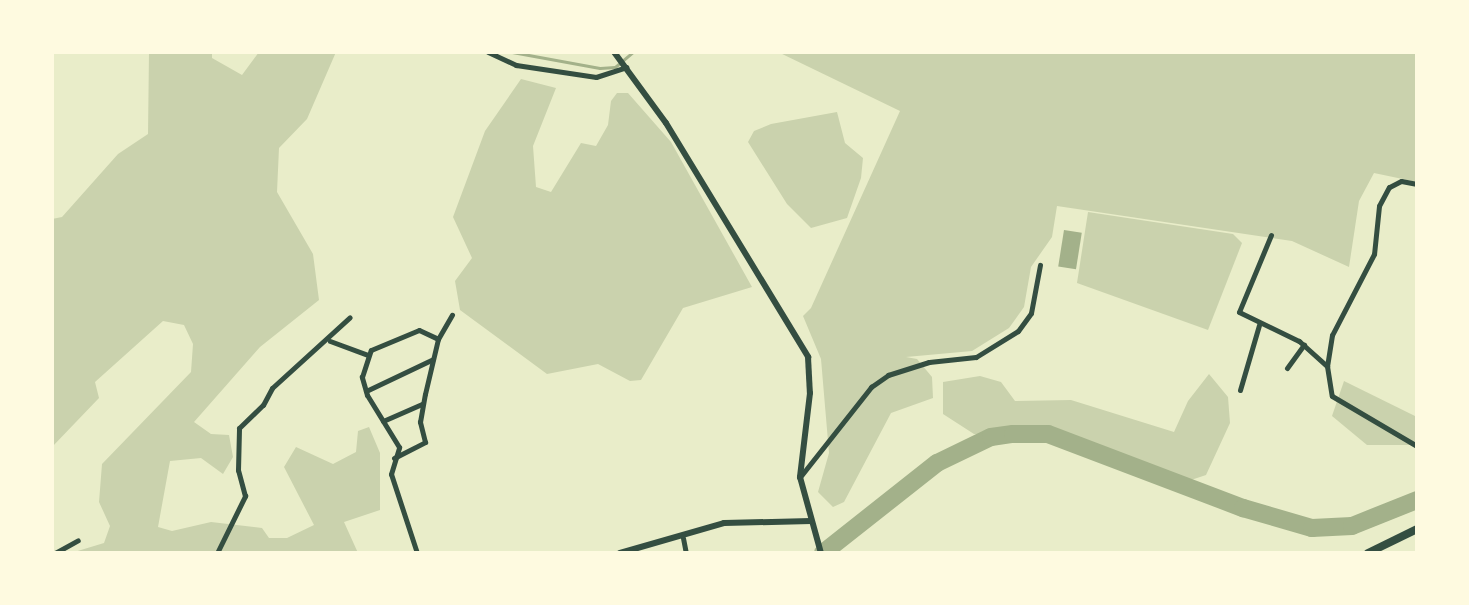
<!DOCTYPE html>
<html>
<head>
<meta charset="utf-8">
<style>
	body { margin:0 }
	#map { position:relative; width:1469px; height:605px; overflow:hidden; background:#e9edc9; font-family:"Open Sans",sans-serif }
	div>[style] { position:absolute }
	.green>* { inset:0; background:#cad2ad }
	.water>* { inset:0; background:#a3b18a; transform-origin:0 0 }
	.stream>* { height:3px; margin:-1.5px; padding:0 1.5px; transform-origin:1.5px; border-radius:1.5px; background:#a3b18a }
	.river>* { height:18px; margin:-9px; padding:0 9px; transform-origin:9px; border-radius:9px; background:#a3b18a }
	.minor>* { height:5px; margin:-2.5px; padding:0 2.5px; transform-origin:2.5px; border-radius:2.5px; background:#344e41 }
	.tertiary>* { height:6px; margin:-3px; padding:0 3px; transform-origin:3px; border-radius:3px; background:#344e41 }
	.primary>* { height:8px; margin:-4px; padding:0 4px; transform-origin:4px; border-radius:4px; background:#344e41 }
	span { translate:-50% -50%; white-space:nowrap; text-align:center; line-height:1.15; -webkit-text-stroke:8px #fefae0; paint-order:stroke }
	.frame { position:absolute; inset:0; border:54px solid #fefae0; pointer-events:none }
</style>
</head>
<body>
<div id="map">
	<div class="green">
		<i style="clip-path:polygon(149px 52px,212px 52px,212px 58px,242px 75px,259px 52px,336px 52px,307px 119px,279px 148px,277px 192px,313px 254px,319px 300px,260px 347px,194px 422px,211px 434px,229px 435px,233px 457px,223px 474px,201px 458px,170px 461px,158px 527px,172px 531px,211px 522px,262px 528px,269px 538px,287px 538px,314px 525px,284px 467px,296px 447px,333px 464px,356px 452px,358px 431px,369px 427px,380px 453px,380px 510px,344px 522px,358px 553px,71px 553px,104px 543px,110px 526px,99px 502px,102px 464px,191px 372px,193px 344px,184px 325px,163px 321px,95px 382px,99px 398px,52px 447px,52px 219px,62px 217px,118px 154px,148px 134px)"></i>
		<i style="clip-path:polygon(778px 52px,1417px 52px,1417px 182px,1374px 173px,1359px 201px,1349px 267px,1292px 241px,1057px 206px,1052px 237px,1031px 267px,1024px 307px,1009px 328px,972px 351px,906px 357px,917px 359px,932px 377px,933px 398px,891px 413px,844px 502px,833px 507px,818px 492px,829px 453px,821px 359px,803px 316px,811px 308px,900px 111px)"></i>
		<i style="clip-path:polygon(521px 79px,556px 88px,533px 146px,536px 187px,551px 192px,581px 143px,596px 146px,608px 125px,611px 101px,617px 93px,628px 93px,671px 142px,752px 287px,683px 308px,641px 380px,630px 381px,598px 364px,547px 374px,460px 310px,455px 281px,472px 258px,453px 217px,485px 131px)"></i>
		<i style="clip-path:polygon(837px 112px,845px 143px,863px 158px,861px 178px,847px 218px,811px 228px,787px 204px,748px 142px,754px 131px,771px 124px)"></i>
		<i style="clip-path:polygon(1088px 212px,1233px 234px,1242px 243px,1208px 330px,1077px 283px)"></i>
		<i style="clip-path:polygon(1209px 374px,1228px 397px,1230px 423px,1206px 475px,1188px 481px,1059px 441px,974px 434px,943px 414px,943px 382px,980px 376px,1001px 382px,1015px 401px,1071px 400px,1174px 432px,1188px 401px)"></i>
		<i style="clip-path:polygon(1344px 381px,1417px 417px,1417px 445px,1367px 445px,1332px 416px)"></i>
	</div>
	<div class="water">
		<i style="left:1064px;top:230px;width:18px;height:37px;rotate:9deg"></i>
	</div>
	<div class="stream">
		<i style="left:512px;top:52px;width:89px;rotate:10.3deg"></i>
		<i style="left:600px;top:68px;width:15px;rotate:-4deg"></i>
		<i style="left:615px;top:67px;width:23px;rotate:-40deg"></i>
	</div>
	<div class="river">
		<i style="left:823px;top:553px;width:145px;rotate:-38.3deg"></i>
		<i style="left:937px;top:463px;width:60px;rotate:-25.7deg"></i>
		<i style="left:991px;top:437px;width:22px;rotate:-8deg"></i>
		<i style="left:1013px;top:434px;width:35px"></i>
		<i style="left:1048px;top:434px;width:209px;rotate:20.8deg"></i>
		<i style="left:1243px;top:508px;width:72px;rotate:16.2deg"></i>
		<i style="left:1312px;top:528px;width:40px;rotate:-2.9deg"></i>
		<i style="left:1352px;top:526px;width:70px;rotate:-21.8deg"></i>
	</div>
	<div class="minor">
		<i style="left:488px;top:52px;width:31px;rotate:25deg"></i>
		<i style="left:516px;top:65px;width:81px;rotate:8.5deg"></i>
		<i style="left:596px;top:77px;width:32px;rotate:-18deg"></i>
		<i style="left:1417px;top:184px;width:16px;rotate:-169deg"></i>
		<i style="left:1401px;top:181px;width:13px;rotate:153deg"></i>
		<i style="left:1389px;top:187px;width:21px;rotate:118deg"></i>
		<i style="left:1379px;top:206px;width:48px;rotate:95.9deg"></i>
		<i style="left:1374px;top:254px;width:91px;rotate:117.4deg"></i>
		<i style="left:1332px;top:335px;width:31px;rotate:99deg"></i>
		<i style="left:1327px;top:366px;width:30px;rotate:81deg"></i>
		<i style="left:1332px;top:396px;width:99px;rotate:30.5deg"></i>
		<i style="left:1271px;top:235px;width:83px;rotate:112.6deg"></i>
		<i style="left:1239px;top:312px;width:67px;rotate:25.8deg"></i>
		<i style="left:1299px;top:341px;width:38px;rotate:42deg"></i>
		<i style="left:330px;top:341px;width:40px;rotate:20.2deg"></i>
		<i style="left:1287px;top:368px;width:29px;rotate:-54deg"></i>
		<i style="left:1240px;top:390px;width:68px;rotate:-73.7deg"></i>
		<i style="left:366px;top:391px;width:74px;rotate:-25.5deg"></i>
		<i style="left:383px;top:421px;width:43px;rotate:-23.6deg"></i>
		<i style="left:394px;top:458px;width:35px;rotate:-27deg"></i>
		<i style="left:425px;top:442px;width:21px;rotate:-104deg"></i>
		<i style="left:420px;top:422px;width:28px;rotate:-80deg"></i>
		<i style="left:425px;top:394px;width:57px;rotate:-76.7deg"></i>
		<i style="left:438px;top:339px;width:28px;rotate:-60deg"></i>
		<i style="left:800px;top:477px;width:115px;rotate:-51.7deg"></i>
		<i style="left:871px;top:387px;width:21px;rotate:-35deg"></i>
		<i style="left:888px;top:375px;width:43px;rotate:-17.6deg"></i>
		<i style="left:929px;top:362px;width:47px;rotate:-6.1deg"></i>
		<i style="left:976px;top:357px;width:49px;rotate:-31.8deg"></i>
		<i style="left:1018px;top:331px;width:22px;rotate:-54deg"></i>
		<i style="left:1031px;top:313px;width:49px;rotate:-79.4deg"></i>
		<i style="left:683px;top:538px;width:15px;rotate:79deg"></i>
		<i style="left:55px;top:553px;width:26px;rotate:-29deg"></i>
		<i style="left:217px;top:553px;width:64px;rotate:-63.8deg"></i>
		<i style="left:245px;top:496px;width:27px;rotate:-105deg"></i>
		<i style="left:238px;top:470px;width:42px;rotate:-88.6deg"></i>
		<i style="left:239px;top:428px;width:33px;rotate:-44deg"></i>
		<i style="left:263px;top:405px;width:19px;rotate:-62deg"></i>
		<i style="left:272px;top:388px;width:105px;rotate:-42.3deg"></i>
		<i style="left:417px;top:553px;width:83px;rotate:-108.2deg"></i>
		<i style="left:391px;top:474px;width:28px;rotate:-73deg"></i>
		<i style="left:399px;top:447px;width:61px;rotate:-121.6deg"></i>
		<i style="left:367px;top:395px;width:19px;rotate:-106deg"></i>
		<i style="left:362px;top:377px;width:28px;rotate:-72deg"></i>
		<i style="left:371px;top:350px;width:52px;rotate:-22.6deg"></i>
		<i style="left:419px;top:330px;width:21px;rotate:25deg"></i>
	</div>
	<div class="tertiary">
		<i style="left:614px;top:52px;width:88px;rotate:53.8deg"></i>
		<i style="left:666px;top:123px;width:274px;rotate:58.7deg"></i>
		<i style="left:808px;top:357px;width:36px;rotate:87deg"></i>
		<i style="left:810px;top:393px;width:85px;rotate:96.8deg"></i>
		<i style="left:800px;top:477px;width:79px;rotate:74.6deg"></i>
		<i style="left:620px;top:553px;width:108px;rotate:-16.1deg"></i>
		<i style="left:724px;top:523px;width:87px;rotate:-1.3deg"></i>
	</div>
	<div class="primary">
		<i style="left:1368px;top:553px;width:55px;rotate:-26.1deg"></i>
	</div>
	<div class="frame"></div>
</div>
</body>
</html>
